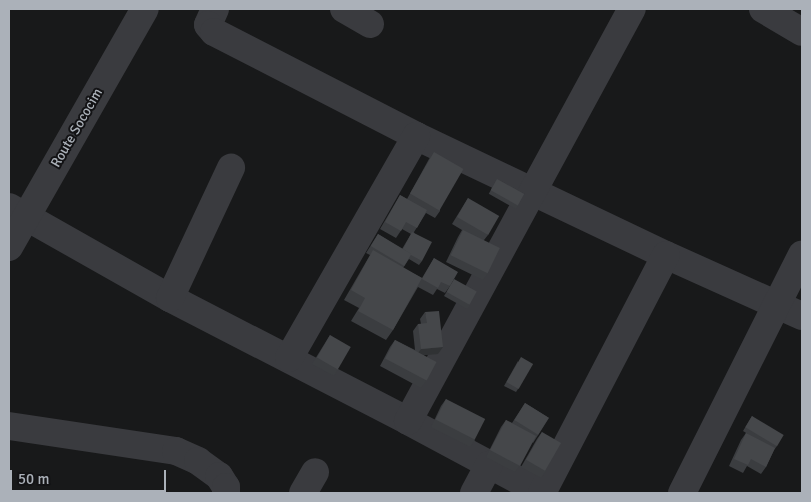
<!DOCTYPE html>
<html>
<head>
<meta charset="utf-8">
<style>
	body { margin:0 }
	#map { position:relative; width:811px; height:502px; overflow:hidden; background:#18191a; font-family:Signika,sans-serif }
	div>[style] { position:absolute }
	.minor>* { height:28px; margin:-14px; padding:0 14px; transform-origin:14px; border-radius:14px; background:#3a3b3f }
	.wall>* { inset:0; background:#3b3d40; transform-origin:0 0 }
	.shaded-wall>* { inset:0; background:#303234 }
	.building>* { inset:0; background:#45474a; transform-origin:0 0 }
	span { translate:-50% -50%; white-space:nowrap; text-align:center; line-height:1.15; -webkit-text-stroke:4px #131315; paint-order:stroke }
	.street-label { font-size:14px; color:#abb1b9 }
	.frame { position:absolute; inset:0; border:10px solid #abb1b9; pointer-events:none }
	.scale { position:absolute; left:10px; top:470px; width:156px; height:22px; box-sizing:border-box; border:2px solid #abb1b9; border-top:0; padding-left:6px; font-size:15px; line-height:18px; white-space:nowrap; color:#abb1b9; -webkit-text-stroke:4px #131315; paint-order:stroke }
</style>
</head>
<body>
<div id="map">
	<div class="minor">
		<i style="left:215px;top:9px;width:17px;rotate:114deg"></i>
		<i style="left:208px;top:25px;width:9px;rotate:49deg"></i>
		<i style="left:214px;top:32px;width:227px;rotate:27.2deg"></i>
		<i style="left:416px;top:136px;width:277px;rotate:25.5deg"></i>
		<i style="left:666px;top:255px;width:149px;rotate:24.2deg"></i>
		<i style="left:344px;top:9px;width:30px;rotate:30deg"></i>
		<i style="left:763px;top:9px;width:45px;rotate:30.5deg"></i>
		<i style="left:9px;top:207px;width:185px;rotate:29.5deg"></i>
		<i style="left:170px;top:298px;width:268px;rotate:27.3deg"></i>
		<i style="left:408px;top:421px;width:152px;rotate:28.2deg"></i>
		<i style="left:542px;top:493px;width:268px;rotate:-62.5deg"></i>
		<i style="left:9px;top:247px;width:274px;rotate:-60.3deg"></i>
		<i style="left:170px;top:298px;width:144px;rotate:-64.9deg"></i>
		<i style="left:289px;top:358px;width:256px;rotate:-60.2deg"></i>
		<i style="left:408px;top:421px;width:469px;rotate:-61.5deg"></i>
		<i style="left:9px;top:426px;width:169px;rotate:8.5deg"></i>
		<i style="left:176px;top:451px;width:24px;rotate:24deg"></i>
		<i style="left:198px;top:461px;width:26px;rotate:36deg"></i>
		<i style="left:219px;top:476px;width:13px;rotate:58deg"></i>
		<i style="left:226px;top:487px;width:6px;rotate:90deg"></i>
		<i style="left:303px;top:493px;width:24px;rotate:-60deg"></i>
		<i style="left:474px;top:493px;width:32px;rotate:-62deg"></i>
		<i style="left:682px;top:493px;width:267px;rotate:-63.3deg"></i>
	</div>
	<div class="wall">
		<i style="clip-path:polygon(434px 152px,440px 211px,435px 218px,426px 213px,414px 232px,422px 261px,419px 265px,409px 259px,403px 268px,422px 278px,434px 258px,450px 286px,445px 293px,437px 289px,433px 295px,418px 287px,393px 330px,386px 340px,351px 321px,359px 308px,344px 300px,370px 255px,366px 253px,378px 234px,402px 249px,411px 234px,402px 229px,396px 238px,380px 229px,400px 195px,407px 199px,429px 159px)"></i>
		<i style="left:497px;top:179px;width:31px;height:17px;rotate:29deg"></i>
		<i style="clip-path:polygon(468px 198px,488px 235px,484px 240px,488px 273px,483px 280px,446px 262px,458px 237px,462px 230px,452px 224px)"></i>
		<i style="clip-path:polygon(452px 283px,470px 306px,467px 309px,444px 296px)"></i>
		<i style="clip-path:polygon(425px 312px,438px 354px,424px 355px,426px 381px,421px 388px,380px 366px,390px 347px,395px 340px,415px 350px,413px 331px,418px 324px,421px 324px,420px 319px)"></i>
		<i style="clip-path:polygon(330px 335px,338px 369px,334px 376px,312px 364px)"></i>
		<i style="clip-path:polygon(518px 361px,518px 389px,516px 392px,504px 386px)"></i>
		<i style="clip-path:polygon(446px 399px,475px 440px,470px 447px,431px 427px,441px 406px)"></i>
		<i style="clip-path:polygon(525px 403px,549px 418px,533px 443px,532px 442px,520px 465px,515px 472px,486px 457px,501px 427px,506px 420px,512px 423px)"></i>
		<i style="clip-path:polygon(752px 416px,777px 446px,774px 450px,766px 467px,761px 474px,747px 466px,743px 473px,729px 466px,741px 440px,746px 433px,751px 436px,743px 431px)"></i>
		<i style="clip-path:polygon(542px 432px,546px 471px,541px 478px,521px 467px,537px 439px)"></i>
	</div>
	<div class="shaded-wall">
		<i style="clip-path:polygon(443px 347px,438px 354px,416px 356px,421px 349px)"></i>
	</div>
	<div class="building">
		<i style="left:434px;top:152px;width:34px;height:48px;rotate:30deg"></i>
		<i style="left:497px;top:179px;width:31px;height:13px;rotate:29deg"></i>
		<i style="clip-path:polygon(400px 195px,427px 210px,417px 228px,406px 222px,401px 231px,385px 222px)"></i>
		<i style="left:468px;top:198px;width:36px;height:22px;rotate:30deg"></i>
		<i style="left:463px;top:230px;width:41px;height:28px;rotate:26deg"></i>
		<i style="clip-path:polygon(412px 232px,432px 242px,422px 261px,411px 255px,411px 254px,403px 249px)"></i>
		<i style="left:378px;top:234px;width:39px;height:14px;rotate:31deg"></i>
		<i style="clip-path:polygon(373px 250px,422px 278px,393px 330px,358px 311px,365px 298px,351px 290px)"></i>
		<i style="clip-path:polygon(434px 258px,458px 272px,450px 286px,441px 282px,438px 288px,422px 279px)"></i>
		<i style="left:454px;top:279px;width:26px;height:15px;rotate:29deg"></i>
		<i style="clip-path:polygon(439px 311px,443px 347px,421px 349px,418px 324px,427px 323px,425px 312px)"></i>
		<i style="left:330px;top:335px;width:24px;height:26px;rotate:30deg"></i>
		<i style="left:395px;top:340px;width:47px;height:21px;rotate:28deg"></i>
		<i style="left:521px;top:357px;width:14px;height:29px;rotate:30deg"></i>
		<i style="left:446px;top:399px;width:44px;height:23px;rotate:27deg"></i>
		<i style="left:525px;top:403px;width:28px;height:20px;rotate:32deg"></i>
		<i style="left:752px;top:416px;width:37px;height:13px;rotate:31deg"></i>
		<i style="left:506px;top:420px;width:34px;height:34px;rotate:28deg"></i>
		<i style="left:542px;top:432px;width:22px;height:32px;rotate:30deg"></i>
		<i style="clip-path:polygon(746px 433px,775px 448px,766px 467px,751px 459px,748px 465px,734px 459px)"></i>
	</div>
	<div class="street-label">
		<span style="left:77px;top:128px;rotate:-60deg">Route Sococim</span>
	</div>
	<div class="frame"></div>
	<div class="scale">50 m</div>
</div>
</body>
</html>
